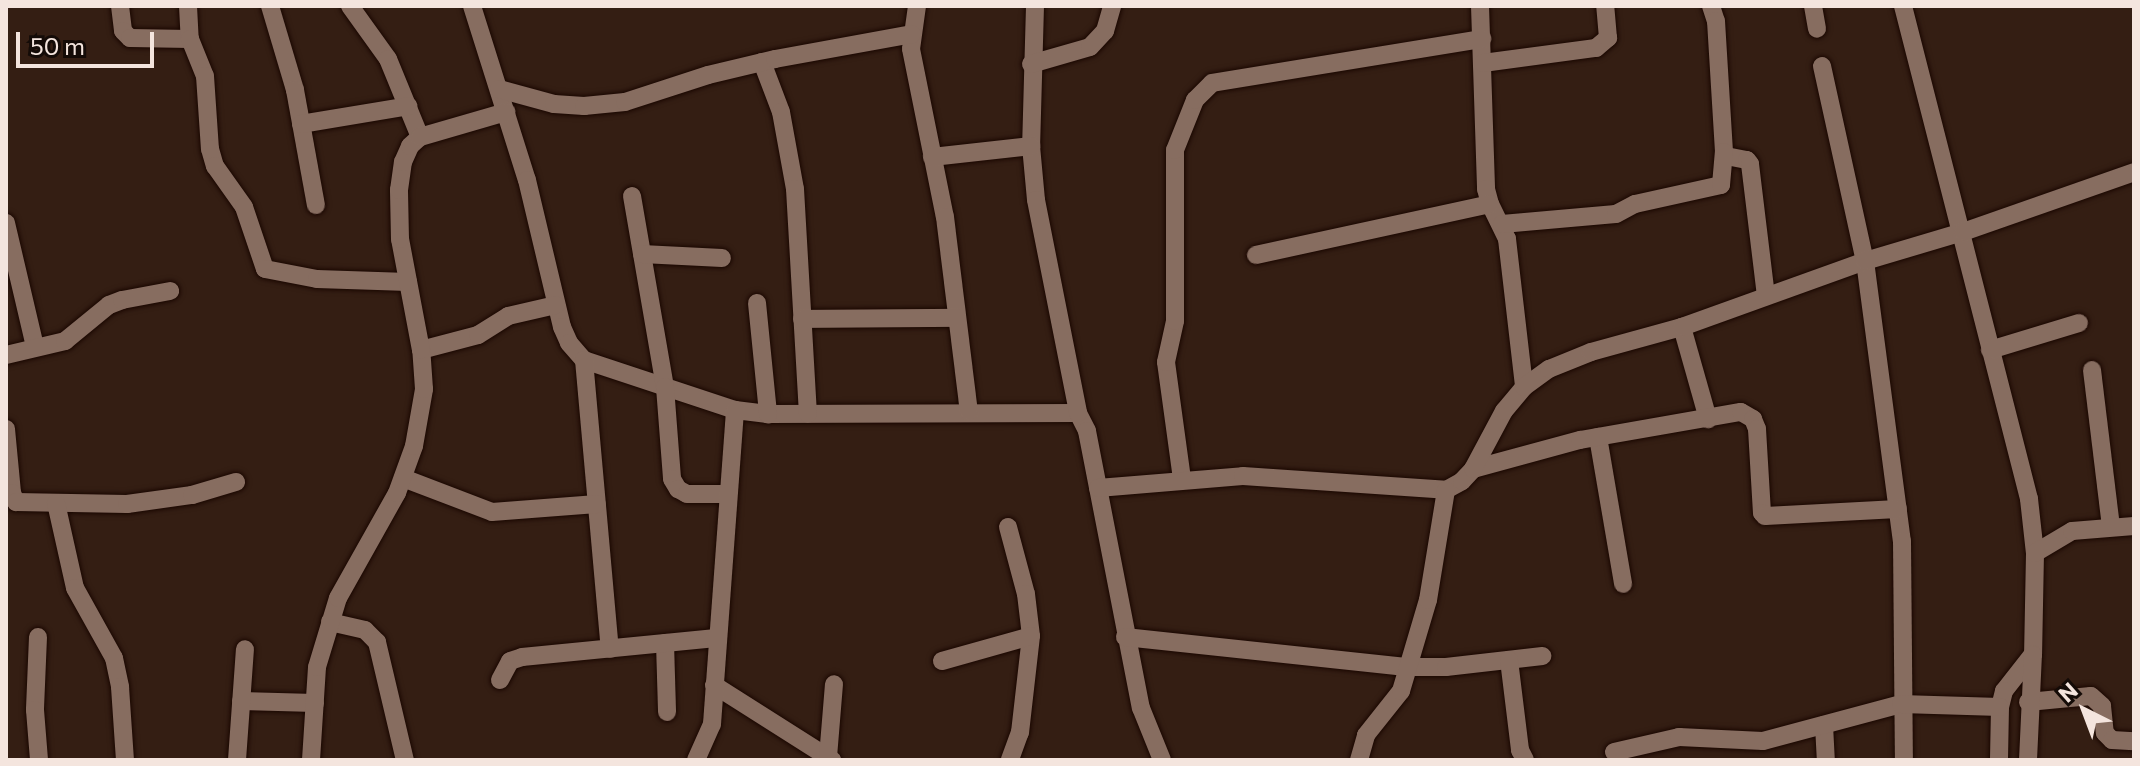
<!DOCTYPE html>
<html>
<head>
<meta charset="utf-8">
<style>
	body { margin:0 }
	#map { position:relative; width:2140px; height:766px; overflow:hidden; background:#341e13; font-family:Commissioner,sans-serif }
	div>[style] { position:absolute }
	.roads { filter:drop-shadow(0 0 2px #1a0701) drop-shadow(0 0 2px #1a0701) }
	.minor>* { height:18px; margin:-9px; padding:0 9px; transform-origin:9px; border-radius:9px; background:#876d60 }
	span { translate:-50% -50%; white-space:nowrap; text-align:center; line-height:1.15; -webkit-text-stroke:6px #140b07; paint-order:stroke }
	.frame { position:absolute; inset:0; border:8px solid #f4e5de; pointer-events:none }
	.north { position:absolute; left:2044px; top:670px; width:80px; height:80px; -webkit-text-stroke:6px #140b07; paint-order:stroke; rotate:318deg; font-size:22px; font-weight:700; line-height:32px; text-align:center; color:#f4e5de }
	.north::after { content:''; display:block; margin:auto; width:28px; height:36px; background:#f4e5de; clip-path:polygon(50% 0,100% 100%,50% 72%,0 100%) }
	.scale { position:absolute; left:16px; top:32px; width:138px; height:36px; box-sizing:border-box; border:4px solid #f4e5de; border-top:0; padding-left:10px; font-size:24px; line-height:28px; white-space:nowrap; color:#f4e5de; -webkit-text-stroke:6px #140b07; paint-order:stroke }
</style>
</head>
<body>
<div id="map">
	<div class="roads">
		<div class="minor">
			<i style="left:120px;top:6px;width:25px;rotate:83deg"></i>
			<i style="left:123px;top:31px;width:10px;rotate:45deg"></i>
			<i style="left:130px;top:38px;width:60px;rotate:1deg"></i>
			<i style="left:188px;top:6px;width:33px;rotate:87deg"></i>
			<i style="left:190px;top:39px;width:40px;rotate:68deg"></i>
			<i style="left:205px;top:76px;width:73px;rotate:86.1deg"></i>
			<i style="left:210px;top:149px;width:18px;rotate:74deg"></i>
			<i style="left:215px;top:166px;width:50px;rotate:54.7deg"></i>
			<i style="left:244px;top:207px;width:65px;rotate:71.3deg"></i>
			<i style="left:265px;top:269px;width:53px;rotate:10.9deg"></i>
			<i style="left:317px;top:279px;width:91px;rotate:1.9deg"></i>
			<i style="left:270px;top:6px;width:88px;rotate:73.4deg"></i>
			<i style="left:295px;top:90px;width:117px;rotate:79.7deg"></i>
			<i style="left:350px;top:6px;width:65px;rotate:54.4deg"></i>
			<i style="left:388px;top:59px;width:84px;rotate:67.7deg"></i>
			<i style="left:472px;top:6px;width:182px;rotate:72.5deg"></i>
			<i style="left:527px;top:180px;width:151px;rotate:76.6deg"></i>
			<i style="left:562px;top:327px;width:17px;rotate:66deg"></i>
			<i style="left:569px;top:343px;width:23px;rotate:49deg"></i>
			<i style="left:584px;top:360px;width:159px;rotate:18.3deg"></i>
			<i style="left:735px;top:410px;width:33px;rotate:7deg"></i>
			<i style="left:768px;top:414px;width:310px;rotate:-0.2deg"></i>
			<i style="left:1078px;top:413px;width:20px;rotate:63deg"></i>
			<i style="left:1087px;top:431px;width:282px;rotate:79deg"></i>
			<i style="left:1141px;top:708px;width:56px;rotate:68deg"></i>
			<i style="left:917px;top:6px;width:43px;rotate:97.9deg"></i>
			<i style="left:911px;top:49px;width:171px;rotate:78.6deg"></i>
			<i style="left:945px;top:217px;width:196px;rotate:83deg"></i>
			<i style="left:1035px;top:6px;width:140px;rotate:91.6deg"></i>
			<i style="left:1031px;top:146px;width:54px;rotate:84.7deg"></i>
			<i style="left:1036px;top:200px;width:217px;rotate:78.8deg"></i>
			<i style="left:1480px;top:6px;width:183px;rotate:88.1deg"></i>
			<i style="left:1486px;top:189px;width:16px;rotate:75deg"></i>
			<i style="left:1490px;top:204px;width:39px;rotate:64deg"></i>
			<i style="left:1507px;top:239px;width:149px;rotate:83.4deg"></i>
			<i style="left:1711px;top:6px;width:16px;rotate:72deg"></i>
			<i style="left:1716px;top:21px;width:131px;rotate:86.5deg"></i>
			<i style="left:1724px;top:152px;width:4px;rotate:63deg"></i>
			<i style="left:1726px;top:156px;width:21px;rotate:11deg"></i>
			<i style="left:1747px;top:160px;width:5px;rotate:53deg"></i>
			<i style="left:1750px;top:164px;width:133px;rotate:83.1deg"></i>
			<i style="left:1813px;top:6px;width:23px;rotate:80deg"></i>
			<i style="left:1903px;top:6px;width:509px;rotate:75.66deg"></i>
			<i style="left:2029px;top:499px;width:54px;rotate:83.7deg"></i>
			<i style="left:2035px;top:553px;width:101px;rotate:91.1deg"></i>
			<i style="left:2033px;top:654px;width:47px;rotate:128.1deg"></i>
			<i style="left:2004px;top:691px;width:16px;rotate:104deg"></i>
			<i style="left:2000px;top:707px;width:53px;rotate:91.1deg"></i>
			<i style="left:762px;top:62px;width:53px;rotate:69.2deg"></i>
			<i style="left:781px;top:112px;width:78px;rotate:79.7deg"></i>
			<i style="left:795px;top:189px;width:225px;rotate:86.7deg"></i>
			<i style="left:1483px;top:63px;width:114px;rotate:-7.6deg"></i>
			<i style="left:1596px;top:48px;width:16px;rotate:-40deg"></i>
			<i style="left:1608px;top:38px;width:32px;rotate:-95deg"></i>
			<i style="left:1031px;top:64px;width:61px;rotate:-16.1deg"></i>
			<i style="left:1090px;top:47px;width:22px;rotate:-47deg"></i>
			<i style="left:1105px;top:31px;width:26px;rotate:-74deg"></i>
			<i style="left:1822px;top:66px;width:200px;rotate:77.6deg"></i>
			<i style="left:1865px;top:261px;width:282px;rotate:82.5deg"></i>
			<i style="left:1902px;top:541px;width:219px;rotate:89.5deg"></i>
			<i style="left:499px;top:89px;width:57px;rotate:15.3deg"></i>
			<i style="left:554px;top:104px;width:30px;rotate:4deg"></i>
			<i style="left:584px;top:106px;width:41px;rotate:-5.6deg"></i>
			<i style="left:625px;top:102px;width:87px;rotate:-18deg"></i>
			<i style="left:708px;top:75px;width:69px;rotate:-13.4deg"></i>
			<i style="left:775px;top:59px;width:139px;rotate:-10.3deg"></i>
			<i style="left:301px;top:124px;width:109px;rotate:-9.5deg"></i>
			<i style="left:932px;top:157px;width:100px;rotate:-6.3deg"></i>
			<i style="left:632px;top:196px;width:194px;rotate:80.2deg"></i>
			<i style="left:665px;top:387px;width:92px;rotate:85.6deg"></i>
			<i style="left:672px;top:479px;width:12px;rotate:59deg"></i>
			<i style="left:678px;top:489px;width:10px;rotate:29deg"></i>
			<i style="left:687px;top:494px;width:41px"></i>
			<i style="left:6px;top:223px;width:127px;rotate:76.8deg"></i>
			<i style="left:1502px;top:224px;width:114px;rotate:-5deg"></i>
			<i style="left:1616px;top:214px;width:21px;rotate:-28deg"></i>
			<i style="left:1635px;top:204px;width:88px;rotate:-12.5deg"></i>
			<i style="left:1721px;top:185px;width:33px;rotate:-85deg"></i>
			<i style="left:642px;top:254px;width:80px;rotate:2.9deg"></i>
			<i style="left:1256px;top:255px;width:239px;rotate:-12.3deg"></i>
			<i style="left:757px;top:303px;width:112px;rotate:84.3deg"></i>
			<i style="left:802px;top:319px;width:155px;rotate:-0.4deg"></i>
			<i style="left:1682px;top:327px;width:96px;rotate:74.2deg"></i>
			<i style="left:421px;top:350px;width:59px;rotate:-14.7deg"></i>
			<i style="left:478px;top:335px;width:36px;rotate:-32deg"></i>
			<i style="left:508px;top:316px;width:49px;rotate:-12.9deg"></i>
			<i style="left:1990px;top:350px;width:93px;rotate:-16.9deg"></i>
			<i style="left:6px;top:355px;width:61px;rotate:-13.3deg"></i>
			<i style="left:65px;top:341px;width:57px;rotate:-39.3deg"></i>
			<i style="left:109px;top:305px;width:14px;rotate:-21deg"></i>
			<i style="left:122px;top:300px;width:49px;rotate:-10.6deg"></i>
			<i style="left:584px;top:360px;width:290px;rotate:84.9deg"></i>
			<i style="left:2092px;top:370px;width:158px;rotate:83.1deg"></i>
			<i style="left:6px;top:429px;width:64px;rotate:84.6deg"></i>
			<i style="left:12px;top:493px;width:10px;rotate:66deg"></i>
			<i style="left:16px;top:502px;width:111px;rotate:1deg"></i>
			<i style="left:127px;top:504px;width:66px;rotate:-7.9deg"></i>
			<i style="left:192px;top:495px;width:46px;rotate:-16.5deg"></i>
			<i style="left:1598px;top:437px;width:149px;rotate:80.3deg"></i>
			<i style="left:1473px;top:469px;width:111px;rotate:-15.2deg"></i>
			<i style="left:1580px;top:440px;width:163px;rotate:-9.9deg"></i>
			<i style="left:1741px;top:412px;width:14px;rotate:30deg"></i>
			<i style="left:1753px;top:419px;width:11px;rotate:68deg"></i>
			<i style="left:1757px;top:429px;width:84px;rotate:86.6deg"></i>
			<i style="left:1762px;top:513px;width:4px;rotate:45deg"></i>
			<i style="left:1765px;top:516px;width:133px;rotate:-3deg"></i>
			<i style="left:403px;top:478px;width:95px;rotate:20.9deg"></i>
			<i style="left:492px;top:512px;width:105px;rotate:-4.4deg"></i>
			<i style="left:1182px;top:479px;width:118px;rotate:-97.8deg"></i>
			<i style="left:1166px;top:362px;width:42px;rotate:-77.6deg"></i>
			<i style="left:1175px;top:321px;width:171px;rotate:-90deg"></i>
			<i style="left:1175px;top:150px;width:54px;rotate:-68.2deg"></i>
			<i style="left:1195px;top:100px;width:24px;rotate:-45deg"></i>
			<i style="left:1212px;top:83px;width:274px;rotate:-9.3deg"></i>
			<i style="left:1098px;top:488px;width:145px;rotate:-4.7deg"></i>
			<i style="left:1243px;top:476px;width:203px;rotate:3.9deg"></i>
			<i style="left:1446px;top:490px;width:18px;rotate:-29deg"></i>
			<i style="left:1462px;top:481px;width:16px;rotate:-47deg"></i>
			<i style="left:1473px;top:469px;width:66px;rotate:-61.9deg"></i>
			<i style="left:1504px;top:411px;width:31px;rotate:-50deg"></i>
			<i style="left:1524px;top:387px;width:31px;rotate:-36deg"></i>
			<i style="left:1549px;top:369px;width:45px;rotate:-22deg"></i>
			<i style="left:1591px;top:352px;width:94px;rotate:-15.4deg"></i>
			<i style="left:1682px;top:327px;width:195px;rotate:-19.8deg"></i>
			<i style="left:1865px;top:261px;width:102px;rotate:-16.5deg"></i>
			<i style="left:1963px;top:232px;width:181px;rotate:-19.3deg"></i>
			<i style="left:56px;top:503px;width:87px;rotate:77.4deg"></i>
			<i style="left:75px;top:588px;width:80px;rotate:60.9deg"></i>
			<i style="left:114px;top:658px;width:30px;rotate:78deg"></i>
			<i style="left:120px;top:687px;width:73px;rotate:86.1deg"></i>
			<i style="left:1008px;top:527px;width:69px;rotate:75deg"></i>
			<i style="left:1026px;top:594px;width:42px;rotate:83.2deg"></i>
			<i style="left:1031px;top:636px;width:97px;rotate:96.5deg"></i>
			<i style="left:1020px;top:732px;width:30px;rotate:110deg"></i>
			<i style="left:2035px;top:553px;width:43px;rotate:-30.7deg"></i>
			<i style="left:2072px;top:531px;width:62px;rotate:-4.6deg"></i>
			<i style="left:330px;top:622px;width:36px;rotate:13deg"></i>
			<i style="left:365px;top:630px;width:17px;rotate:45deg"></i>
			<i style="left:377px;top:642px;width:121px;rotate:76.7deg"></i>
			<i style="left:38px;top:637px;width:73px;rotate:92.4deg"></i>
			<i style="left:35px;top:710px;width:50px;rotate:85.4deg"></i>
			<i style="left:1125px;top:637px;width:285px;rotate:6.1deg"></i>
			<i style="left:1408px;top:667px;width:38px"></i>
			<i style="left:1446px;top:667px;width:97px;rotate:-6.5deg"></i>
			<i style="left:665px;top:643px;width:69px;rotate:88.3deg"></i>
			<i style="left:1509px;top:660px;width:91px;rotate:83deg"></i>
			<i style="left:1520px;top:750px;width:11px;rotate:63deg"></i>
			<i style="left:942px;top:661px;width:92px;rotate:-15.7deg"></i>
			<i style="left:500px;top:680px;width:21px;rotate:-62deg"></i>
			<i style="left:510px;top:661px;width:13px;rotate:-18deg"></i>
			<i style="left:522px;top:657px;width:195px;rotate:-5.6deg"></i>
			<i style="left:714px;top:685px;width:140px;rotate:32.4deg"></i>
			<i style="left:241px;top:701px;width:74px;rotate:1.5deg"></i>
			<i style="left:2028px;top:702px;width:63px;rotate:-5.4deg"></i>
			<i style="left:2091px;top:696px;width:15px;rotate:42deg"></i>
			<i style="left:2102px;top:706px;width:27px;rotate:84deg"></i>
			<i style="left:2105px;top:733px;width:10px;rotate:45deg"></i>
			<i style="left:2112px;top:740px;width:22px;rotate:3deg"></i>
			<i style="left:1824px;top:725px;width:35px;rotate:87deg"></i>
			<i style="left:1614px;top:752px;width:67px;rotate:-13deg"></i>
			<i style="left:1679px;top:737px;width:84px;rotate:2.7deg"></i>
			<i style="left:1763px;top:741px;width:143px;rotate:-15deg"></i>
			<i style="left:1901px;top:704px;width:99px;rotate:1.7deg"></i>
			<i style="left:828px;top:757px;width:73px;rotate:-85.3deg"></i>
			<i style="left:237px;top:760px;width:111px;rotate:-85.9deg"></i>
			<i style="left:311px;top:760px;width:93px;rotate:-86.3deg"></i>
			<i style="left:317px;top:667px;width:72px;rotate:-73.1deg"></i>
			<i style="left:338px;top:598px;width:120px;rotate:-60.7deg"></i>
			<i style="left:397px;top:493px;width:50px;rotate:-70.1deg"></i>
			<i style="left:414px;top:446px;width:58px;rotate:-80deg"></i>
			<i style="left:424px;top:389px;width:39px;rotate:-94deg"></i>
			<i style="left:421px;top:350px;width:113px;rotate:-100.7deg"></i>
			<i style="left:400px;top:239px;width:49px;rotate:-91.2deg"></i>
			<i style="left:399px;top:190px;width:28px;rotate:-82deg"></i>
			<i style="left:403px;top:162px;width:17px;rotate:-66deg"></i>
			<i style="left:410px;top:146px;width:13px;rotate:-42deg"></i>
			<i style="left:420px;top:137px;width:90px;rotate:-16.2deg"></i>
			<i style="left:696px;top:760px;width:39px;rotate:-66deg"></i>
			<i style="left:712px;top:724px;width:315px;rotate:-85.8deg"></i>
			<i style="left:1359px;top:760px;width:26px;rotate:-74deg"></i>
			<i style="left:1366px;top:735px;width:56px;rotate:-51.5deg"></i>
			<i style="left:1401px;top:691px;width:95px;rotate:-73.5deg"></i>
			<i style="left:1428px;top:600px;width:111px;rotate:-80.7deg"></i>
			<i style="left:2028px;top:760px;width:105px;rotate:-87.3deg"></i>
		</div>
	</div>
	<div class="frame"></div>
	<div class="north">N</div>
	<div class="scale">50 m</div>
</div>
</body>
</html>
